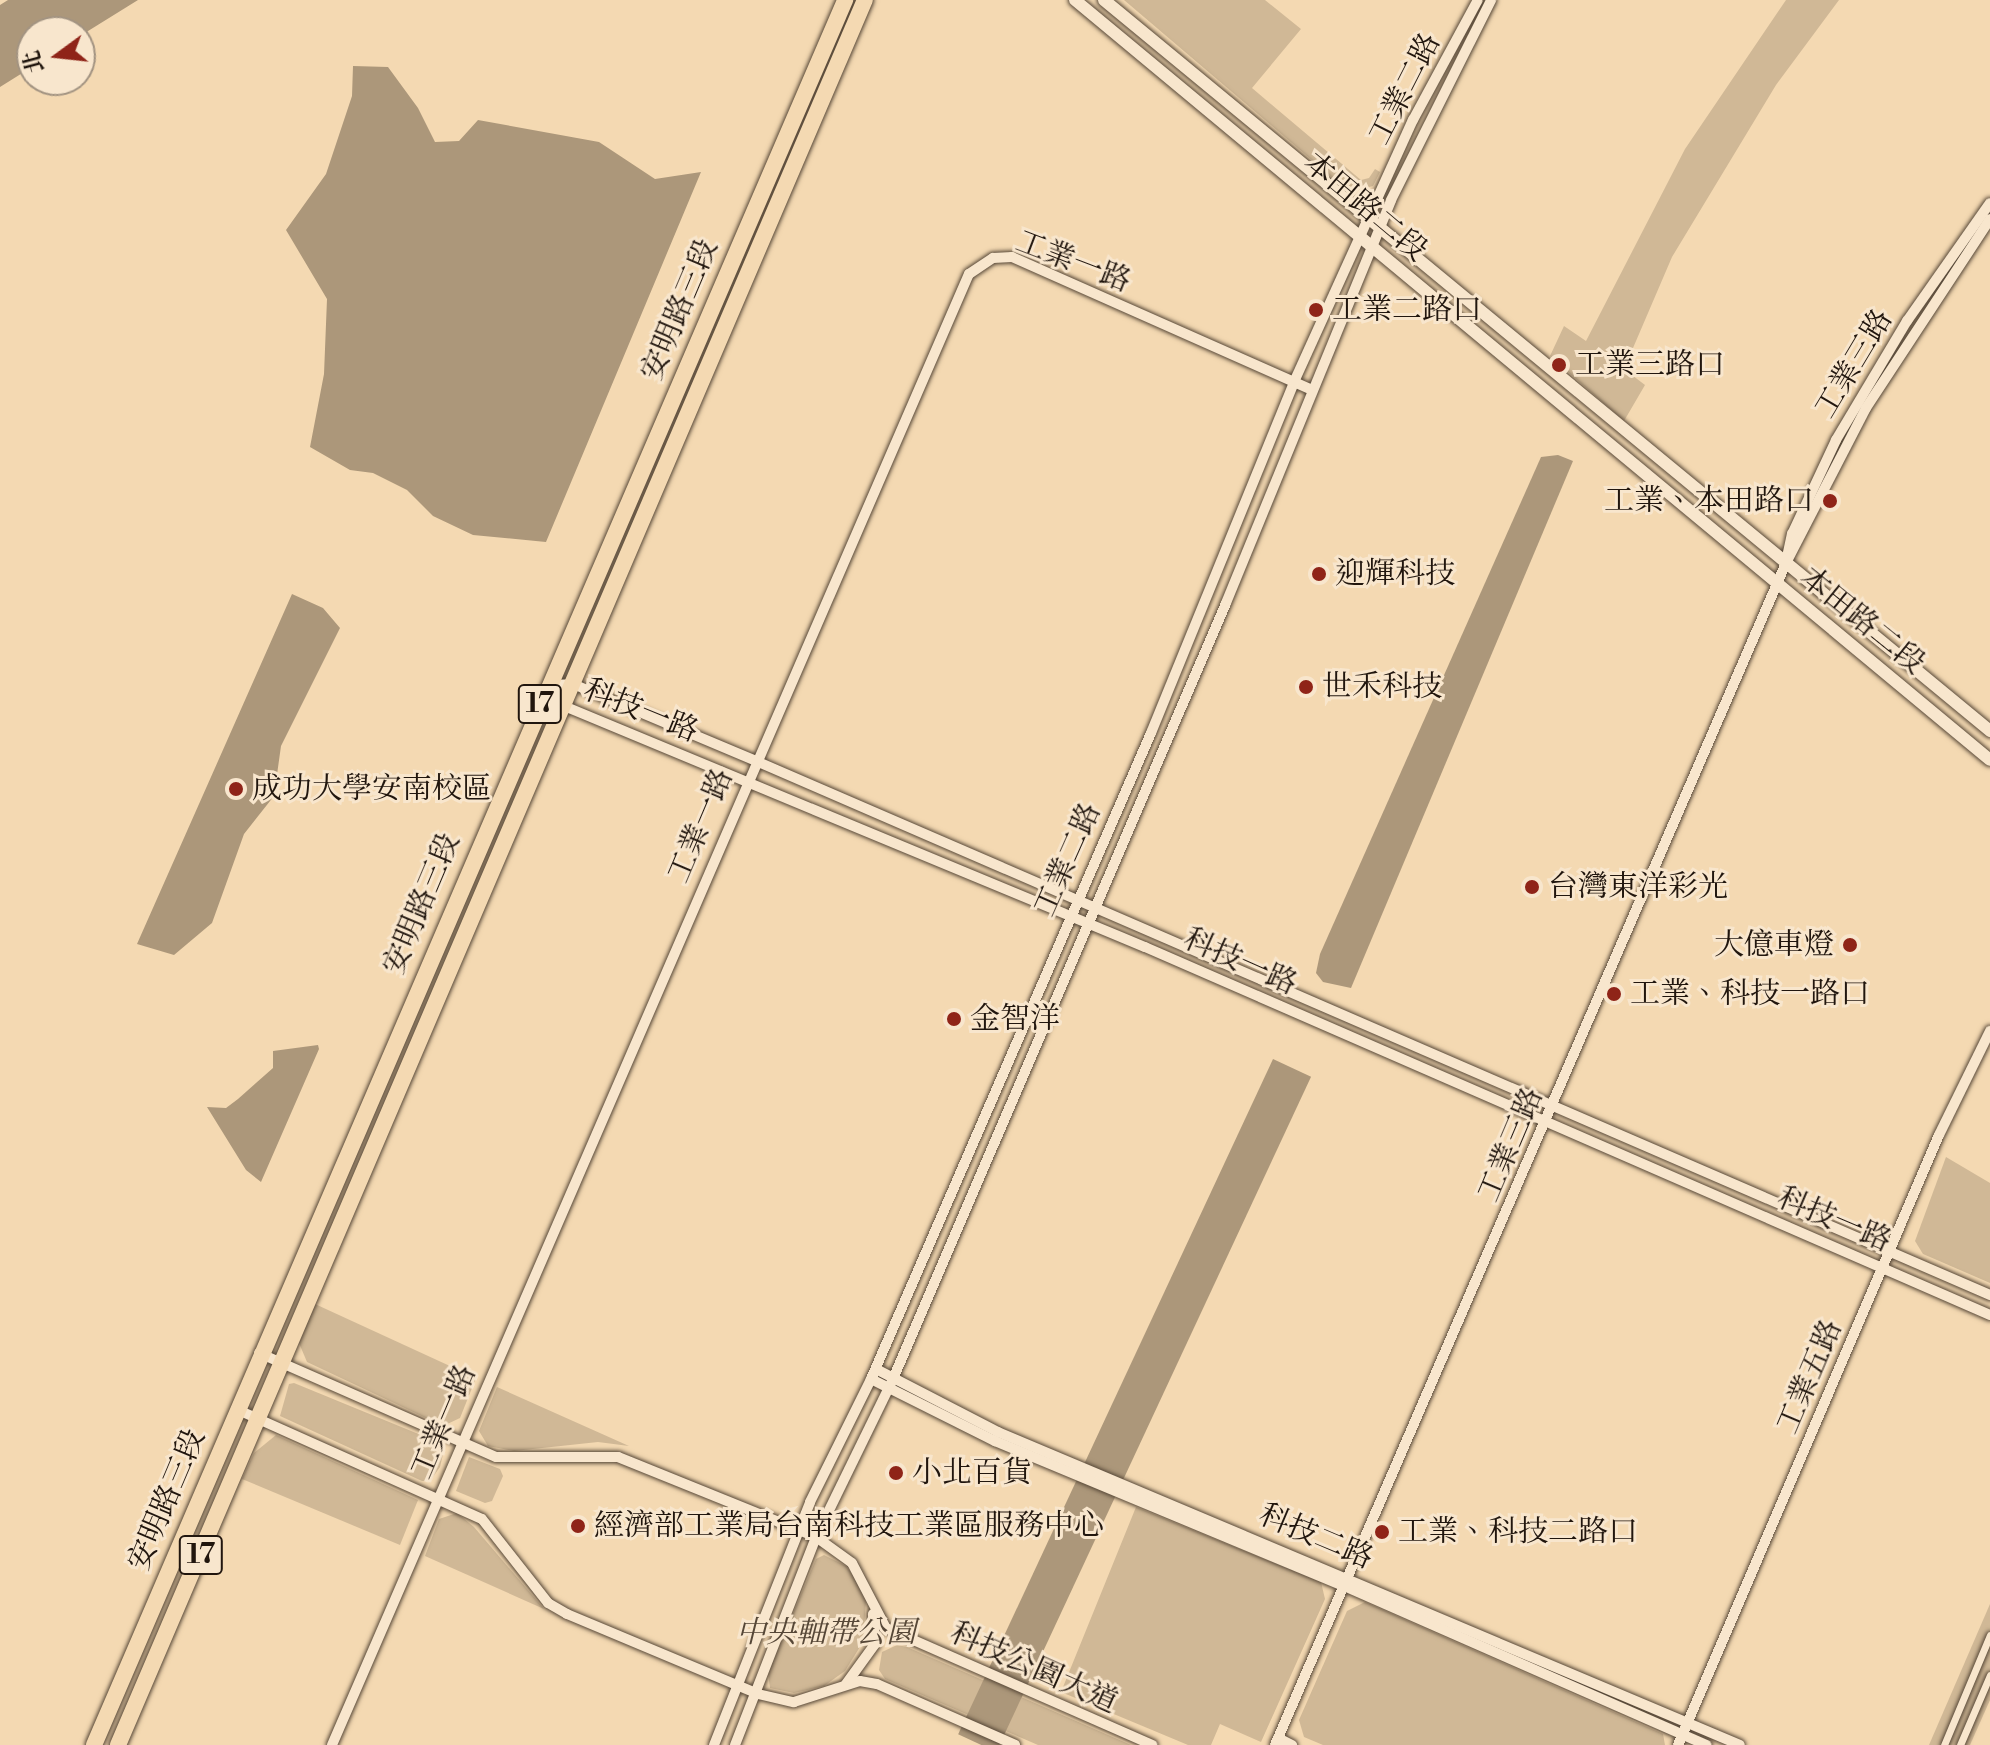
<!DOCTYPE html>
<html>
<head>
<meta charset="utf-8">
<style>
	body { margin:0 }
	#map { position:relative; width:1990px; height:1745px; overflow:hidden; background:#f4d9b2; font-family:"Libre Bodoni","Noto Serif TC",serif }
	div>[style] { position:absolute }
	.green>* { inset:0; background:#d0b896 }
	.water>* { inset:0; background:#ac977a; transform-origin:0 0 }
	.roads { filter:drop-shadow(0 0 2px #564737) drop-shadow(0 0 2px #564737) }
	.pedestrian>* { height:7px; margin:-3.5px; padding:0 3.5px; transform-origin:3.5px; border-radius:3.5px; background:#f8e6cd }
	.minor>* { height:10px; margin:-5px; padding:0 5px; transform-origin:5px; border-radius:5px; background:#f8e6cd }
	.tertiary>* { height:12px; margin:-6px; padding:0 6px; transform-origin:6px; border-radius:6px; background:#f8e6cd }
	.primary>* { height:16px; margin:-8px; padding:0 8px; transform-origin:8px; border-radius:8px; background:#f4d9b2 }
	.dots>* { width:22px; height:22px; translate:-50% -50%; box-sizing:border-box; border:4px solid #f8e6cd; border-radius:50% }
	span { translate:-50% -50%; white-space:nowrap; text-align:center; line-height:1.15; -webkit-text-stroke:6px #f8e6cd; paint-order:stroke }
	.shield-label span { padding:2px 6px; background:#f8e6cd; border:2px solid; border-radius:6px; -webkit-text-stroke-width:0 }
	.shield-label { font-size:28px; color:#21160e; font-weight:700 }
	.street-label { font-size:30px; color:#21160e }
	.poi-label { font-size:30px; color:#21160e }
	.left { translate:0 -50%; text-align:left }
	.right { translate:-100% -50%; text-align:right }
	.park-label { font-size:30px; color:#564737; font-style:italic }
	.north { position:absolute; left:16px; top:16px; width:80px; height:80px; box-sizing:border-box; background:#f8e6cd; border:2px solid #a29381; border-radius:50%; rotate:255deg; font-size:22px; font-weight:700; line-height:32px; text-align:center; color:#21160e }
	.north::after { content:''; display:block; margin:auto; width:28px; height:36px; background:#8f2418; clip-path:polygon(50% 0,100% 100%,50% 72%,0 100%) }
</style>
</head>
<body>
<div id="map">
	<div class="green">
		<i style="clip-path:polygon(1124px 0,1265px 0,1301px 29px,1252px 88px,1361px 180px,1369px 178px,1375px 169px,1380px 172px,1373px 186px,1354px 191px,1340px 184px)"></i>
		<i style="clip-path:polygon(1786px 0,1839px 0,1776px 85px,1672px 257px,1624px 369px,1645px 385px,1624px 421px,1550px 356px,1564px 326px,1586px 341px,1685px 149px)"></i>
		<i style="clip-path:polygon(1946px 1157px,1990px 1183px,1990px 1283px,1923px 1254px,1915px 1241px)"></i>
		<i style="clip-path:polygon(315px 1304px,476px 1378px,460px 1418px,443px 1426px,307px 1362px,299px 1343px)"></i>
		<i style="clip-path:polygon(294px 1383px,438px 1442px,444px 1450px,440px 1467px,430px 1481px,422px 1481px,280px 1416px,289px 1384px)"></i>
		<i style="clip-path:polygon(497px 1387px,629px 1446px,598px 1442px,514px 1451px,488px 1446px,479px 1431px)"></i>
		<i style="clip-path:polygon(276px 1435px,418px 1500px,400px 1545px,242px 1479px,254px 1453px)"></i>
		<i style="clip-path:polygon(469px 1457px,500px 1469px,503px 1476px,492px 1501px,485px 1503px,456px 1491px)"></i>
		<i style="clip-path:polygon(1136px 1507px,1321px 1582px,1325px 1599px,1261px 1742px,1220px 1724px,1211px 1745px,1188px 1745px,1061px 1692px)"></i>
		<i style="clip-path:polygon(457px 1513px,474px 1527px,544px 1609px,425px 1556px,439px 1519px)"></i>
		<i style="clip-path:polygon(824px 1555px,846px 1566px,859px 1584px,866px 1601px,863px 1642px,845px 1671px,824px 1686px,794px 1693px,770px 1688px,768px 1673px,816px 1559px)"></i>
		<i style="clip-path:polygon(1365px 1602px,1663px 1734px,1665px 1745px,1323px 1745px,1304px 1737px,1299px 1720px,1347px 1611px)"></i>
		<i style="clip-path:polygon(1990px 1604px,1990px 1700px,1970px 1745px,1929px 1745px)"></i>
		<i style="clip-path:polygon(897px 1645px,907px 1647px,1131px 1745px,1038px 1745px,885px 1679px,879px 1670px,882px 1652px)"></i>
	</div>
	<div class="water">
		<i style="clip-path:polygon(8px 0,138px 0,80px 36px,80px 32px,32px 32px,32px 67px,0 87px,0 5px)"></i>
		<i style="clip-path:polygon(353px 66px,388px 67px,418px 108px,435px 142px,459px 141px,478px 120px,599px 142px,655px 179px,701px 172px,546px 542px,473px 535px,433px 516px,407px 490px,373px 473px,350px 470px,310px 447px,324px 374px,327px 299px,286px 230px,326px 174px,352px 96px)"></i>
		<i style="clip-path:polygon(1558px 455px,1573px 461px,1351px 988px,1323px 982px,1316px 973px,1320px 954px,1541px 457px)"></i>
		<i style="clip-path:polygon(292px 594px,323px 608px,340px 628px,281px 746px,274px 796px,244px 834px,212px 923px,174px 955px,137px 944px)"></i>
		<i style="clip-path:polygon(318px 1045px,319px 1049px,261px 1182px,246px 1170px,207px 1107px,226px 1108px,238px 1099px,273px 1068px,273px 1051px)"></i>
		<i style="left:1273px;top:1059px;width:42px;height:745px;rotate:25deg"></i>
	</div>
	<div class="roads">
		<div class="pedestrian">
			<i style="left:1944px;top:1745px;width:119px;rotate:-67.3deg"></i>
			<i style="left:1960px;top:1745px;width:76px;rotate:-66.8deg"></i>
		</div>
		<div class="minor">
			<i style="left:1787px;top:557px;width:24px;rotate:-78deg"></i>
			<i style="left:1792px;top:534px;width:104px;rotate:-64.9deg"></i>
			<i style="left:1836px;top:440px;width:139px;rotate:-59.2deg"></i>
			<i style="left:1907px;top:321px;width:144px;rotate:-54.9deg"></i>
			<i style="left:548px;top:685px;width:26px;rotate:53deg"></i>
			<i style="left:564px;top:706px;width:629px;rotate:22.53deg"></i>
			<i style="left:1145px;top:947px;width:922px;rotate:23.53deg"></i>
			<i style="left:548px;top:685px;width:25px;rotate:-2deg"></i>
			<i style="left:573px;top:684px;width:199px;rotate:22.8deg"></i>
			<i style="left:756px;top:761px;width:1345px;rotate:23.4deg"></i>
			<i style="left:259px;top:1353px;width:259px;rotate:23.7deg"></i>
			<i style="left:496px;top:1457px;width:122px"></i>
			<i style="left:618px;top:1457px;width:214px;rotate:22deg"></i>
			<i style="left:816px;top:1537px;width:44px;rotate:35.8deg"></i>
			<i style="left:852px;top:1563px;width:73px;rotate:62.4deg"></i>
			<i style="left:886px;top:1628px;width:291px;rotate:23.7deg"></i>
			<i style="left:876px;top:1369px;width:137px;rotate:27.3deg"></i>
			<i style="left:998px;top:1432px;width:805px;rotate:22.87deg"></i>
			<i style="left:871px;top:1379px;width:139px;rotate:26.6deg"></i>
			<i style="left:995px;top:1441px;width:378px;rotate:22.6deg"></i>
			<i style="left:1344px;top:1586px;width:396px;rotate:23.7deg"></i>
			<i style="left:236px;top:1409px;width:269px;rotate:24.1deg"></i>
			<i style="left:482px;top:1519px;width:107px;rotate:51.8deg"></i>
			<i style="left:548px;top:1603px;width:22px;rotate:30deg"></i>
			<i style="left:567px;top:1614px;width:207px;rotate:22.7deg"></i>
			<i style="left:758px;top:1694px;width:37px;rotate:13deg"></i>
			<i style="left:794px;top:1702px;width:69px;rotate:-17.7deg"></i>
			<i style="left:860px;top:1681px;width:17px;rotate:10deg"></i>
			<i style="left:877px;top:1684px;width:151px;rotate:23.8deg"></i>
			<i style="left:846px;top:1684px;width:49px;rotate:-54.1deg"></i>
			<i style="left:875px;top:1644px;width:30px;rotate:-94deg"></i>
			<i style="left:1278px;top:1738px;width:16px;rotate:27deg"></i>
			<i style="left:332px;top:1745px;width:1603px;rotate:-66.59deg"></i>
			<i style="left:969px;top:274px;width:29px;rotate:-34deg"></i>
			<i style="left:993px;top:258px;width:19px;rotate:-3deg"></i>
			<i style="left:1012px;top:257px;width:328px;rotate:23.9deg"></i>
			<i style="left:714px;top:1745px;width:261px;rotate:-68.4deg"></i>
			<i style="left:810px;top:1502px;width:137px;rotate:-63.6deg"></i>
			<i style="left:871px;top:1379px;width:704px;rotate:-66.57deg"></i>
			<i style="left:1151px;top:733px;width:379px;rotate:-67.8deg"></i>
			<i style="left:1294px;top:382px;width:288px;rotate:-65.6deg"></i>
			<i style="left:1413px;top:120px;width:136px;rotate:-61.6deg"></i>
			<i style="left:735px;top:1745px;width:223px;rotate:-68.7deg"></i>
			<i style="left:816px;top:1537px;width:176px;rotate:-64deg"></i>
			<i style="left:893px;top:1379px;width:844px;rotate:-66.77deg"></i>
			<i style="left:1226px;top:603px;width:435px;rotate:-67.7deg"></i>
			<i style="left:1391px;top:200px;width:224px;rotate:-63.4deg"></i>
			<i style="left:1275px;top:1745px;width:1288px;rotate:-66.62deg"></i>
			<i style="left:1786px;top:563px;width:174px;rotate:-62.7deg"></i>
			<i style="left:1866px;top:408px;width:226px;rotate:-56.7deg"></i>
			<i style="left:1678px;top:1745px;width:663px;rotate:-66.84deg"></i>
			<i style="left:1939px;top:1135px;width:116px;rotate:-63.9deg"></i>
		</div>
		<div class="tertiary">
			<i style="left:1075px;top:0;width:1189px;rotate:39.71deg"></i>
			<i style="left:1104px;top:0;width:1149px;rotate:39.52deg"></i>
		</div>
		<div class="primary">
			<i style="left:94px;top:1745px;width:1900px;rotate:-66.71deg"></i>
			<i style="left:118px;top:1745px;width:1898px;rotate:-66.83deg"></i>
		</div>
	</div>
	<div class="dots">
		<i style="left:1316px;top:310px;background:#8f2418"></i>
		<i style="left:1559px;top:365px;background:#8f2418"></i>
		<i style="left:1830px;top:501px;background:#8f2418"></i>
		<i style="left:1319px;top:574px;background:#8f2418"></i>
		<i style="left:1306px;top:687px;background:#8f2418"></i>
		<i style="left:236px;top:789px;background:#8f2418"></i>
		<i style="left:1532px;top:887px;background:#8f2418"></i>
		<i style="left:1850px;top:945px;background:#8f2418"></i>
		<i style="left:1614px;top:994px;background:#8f2418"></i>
		<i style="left:954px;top:1019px;background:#8f2418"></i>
		<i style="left:896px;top:1473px;background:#8f2418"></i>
		<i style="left:578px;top:1526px;background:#8f2418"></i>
		<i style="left:1382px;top:1532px;background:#8f2418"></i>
	</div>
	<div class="shield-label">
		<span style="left:540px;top:704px">17</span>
		<span style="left:201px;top:1555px">17</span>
	</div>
	<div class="street-label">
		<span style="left:1405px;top:89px;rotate:-63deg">工業二路</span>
		<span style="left:1365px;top:207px;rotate:40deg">本田路二段</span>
		<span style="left:1073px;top:262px;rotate:21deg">工業一路</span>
		<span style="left:680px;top:310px;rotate:-67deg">安明路三段</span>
		<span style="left:1854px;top:364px;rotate:-59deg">工業三路</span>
		<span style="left:1862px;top:621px;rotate:39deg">本田路二段</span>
		<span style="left:641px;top:711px;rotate:22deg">科技一路</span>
		<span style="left:701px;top:826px;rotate:-67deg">工業一路</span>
		<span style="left:1068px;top:860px;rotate:-66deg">工業二路</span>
		<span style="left:422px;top:904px;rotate:-67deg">安明路三段</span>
		<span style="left:1240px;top:962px;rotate:24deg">科技一路</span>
		<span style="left:1511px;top:1145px;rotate:-67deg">工業三路</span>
		<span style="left:1834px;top:1220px;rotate:23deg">科技一路</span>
		<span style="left:1810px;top:1377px;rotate:-67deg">工業五路</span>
		<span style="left:444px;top:1422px;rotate:-67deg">工業一路</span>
		<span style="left:167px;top:1500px;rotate:-67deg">安明路三段</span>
		<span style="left:1316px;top:1537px;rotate:23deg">科技二路</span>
		<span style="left:1034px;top:1668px;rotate:24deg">科技公園大道</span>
	</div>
	<div class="poi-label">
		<span class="left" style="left:1332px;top:310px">工業二路口</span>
		<span class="left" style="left:1575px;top:365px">工業三路口</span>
		<span class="right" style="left:1814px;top:501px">工業、本田路口</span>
		<span class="left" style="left:1335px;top:574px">迎輝科技</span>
		<span class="left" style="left:1322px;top:687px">世禾科技</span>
		<span class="left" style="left:252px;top:789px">成功大學安南校區</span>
		<span class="left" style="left:1548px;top:887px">台灣東洋彩光</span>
		<span class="right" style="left:1834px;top:945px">大億車燈</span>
		<span class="left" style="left:1630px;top:994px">工業、科技一路口</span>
		<span class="left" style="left:970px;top:1019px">金智洋</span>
		<span class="left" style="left:912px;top:1473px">小北百貨</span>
		<span class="left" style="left:594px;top:1526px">經濟部工業局台南科技工業區服務中心</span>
		<span class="left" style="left:1398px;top:1532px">工業、科技二路口</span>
	</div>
	<div class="park-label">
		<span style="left:826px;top:1633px">中央軸帶公園</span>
	</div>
	<div class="north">北</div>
</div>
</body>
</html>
